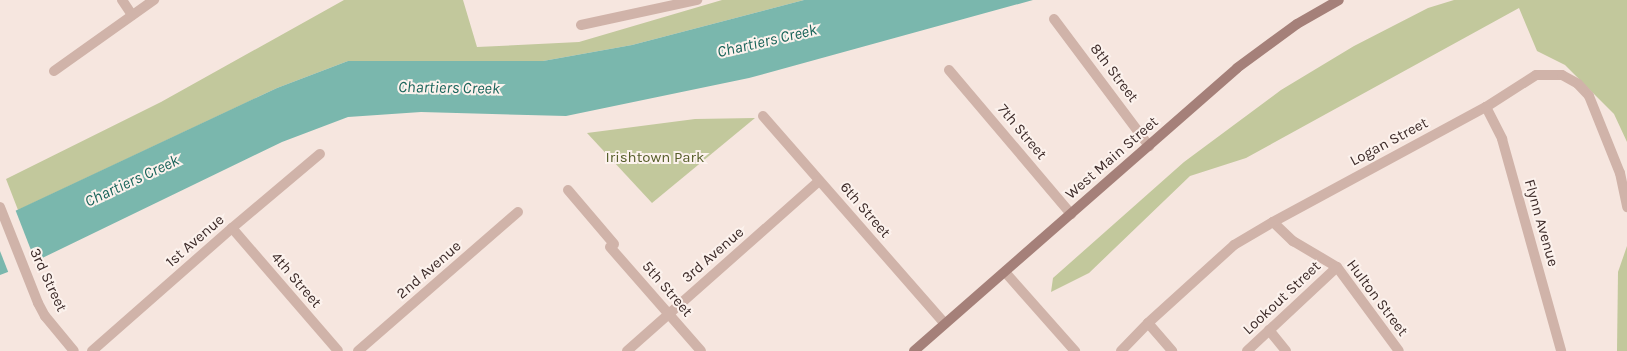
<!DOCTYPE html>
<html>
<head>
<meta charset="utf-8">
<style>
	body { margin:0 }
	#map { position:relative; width:1627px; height:351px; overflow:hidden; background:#f6e6df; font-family:Karla,sans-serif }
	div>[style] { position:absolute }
	.green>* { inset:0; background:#c2c89c }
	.water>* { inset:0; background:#7ab7ad }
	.pier>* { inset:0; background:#f6e6df }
	.minor>* { height:10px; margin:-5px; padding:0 5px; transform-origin:5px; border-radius:5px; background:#d0b3a9 }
	.tertiary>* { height:10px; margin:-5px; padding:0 5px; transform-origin:5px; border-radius:5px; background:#d0b3a9 }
	.secondary>* { height:10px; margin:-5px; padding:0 5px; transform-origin:5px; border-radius:5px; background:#a58079 }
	span { translate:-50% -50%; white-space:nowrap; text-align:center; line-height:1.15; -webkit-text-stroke:4px #fcf2ed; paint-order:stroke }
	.street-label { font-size:15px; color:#3d2b29 }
	.park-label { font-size:15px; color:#565e2a }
	.water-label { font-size:16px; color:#19645a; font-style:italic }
</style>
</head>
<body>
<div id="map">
	<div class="green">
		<i style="clip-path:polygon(344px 0,463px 0,477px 47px,579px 42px,722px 0,804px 0,632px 45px,543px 61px,348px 61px,277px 88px,18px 210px,6px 179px,161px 102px)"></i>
		<i style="clip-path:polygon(1454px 0,1627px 0,1627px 142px,1614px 114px,1565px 65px,1537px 51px,1519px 8px,1246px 158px,1190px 176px,1089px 273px,1051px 292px,1053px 278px,1184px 162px,1281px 90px,1354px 46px,1428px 8px)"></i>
		<i style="clip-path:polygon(755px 118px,652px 203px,587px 133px,695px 119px)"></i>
		<i style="clip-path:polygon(1627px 246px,1627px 351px,1617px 351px,1618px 272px)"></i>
	</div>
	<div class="water">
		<i style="clip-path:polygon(804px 0,1033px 0,749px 78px,566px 116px,421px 112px,348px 117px,282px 142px,34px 262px,0 275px,0 218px,277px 88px,348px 61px,543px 61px,632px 45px)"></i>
	</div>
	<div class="pier">
		<i style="clip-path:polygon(15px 209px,36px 263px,9px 274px,0 251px,0 216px)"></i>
	</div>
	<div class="minor">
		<i style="left:122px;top:0;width:18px;rotate:56deg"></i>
		<i style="left:1054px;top:19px;width:159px;rotate:53.2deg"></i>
		<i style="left:581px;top:25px;width:119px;rotate:-12.2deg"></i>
		<i style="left:949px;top:70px;width:189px;rotate:49.7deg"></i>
		<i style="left:54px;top:71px;width:123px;rotate:-35.4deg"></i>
		<i style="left:1486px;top:107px;width:36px;rotate:63deg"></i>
		<i style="left:1502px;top:139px;width:220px;rotate:74.4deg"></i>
		<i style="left:763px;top:116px;width:276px;rotate:48.8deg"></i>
		<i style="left:568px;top:190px;width:71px;rotate:49.6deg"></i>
		<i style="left:1273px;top:222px;width:28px;rotate:44deg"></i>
		<i style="left:1293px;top:241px;width:51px;rotate:30.6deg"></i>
		<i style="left:1337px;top:267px;width:104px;rotate:53.6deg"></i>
		<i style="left:232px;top:228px;width:162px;rotate:49.2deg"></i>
		<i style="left:610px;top:247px;width:138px;rotate:48.8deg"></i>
		<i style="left:1148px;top:323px;width:37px;rotate:49deg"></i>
		<i style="left:1269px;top:330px;width:27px;rotate:51deg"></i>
		<i style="left:92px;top:351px;width:186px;rotate:-41.3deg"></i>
		<i style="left:232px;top:228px;width:115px;rotate:-40.1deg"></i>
		<i style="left:358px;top:351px;width:212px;rotate:-41deg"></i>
		<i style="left:627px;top:351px;width:256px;rotate:-41.5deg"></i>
		<i style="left:1121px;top:351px;width:39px;rotate:-46deg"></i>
		<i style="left:1148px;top:323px;width:116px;rotate:-42.2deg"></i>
		<i style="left:1234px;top:245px;width:45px;rotate:-30.5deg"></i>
		<i style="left:1273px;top:222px;width:242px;rotate:-28.4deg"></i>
		<i style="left:1486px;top:107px;width:59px;rotate:-32.6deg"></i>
		<i style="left:1536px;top:75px;width:26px"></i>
		<i style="left:1562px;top:75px;width:18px;rotate:29deg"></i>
		<i style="left:1578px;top:84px;width:16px;rotate:47deg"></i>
		<i style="left:1589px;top:96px;width:83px;rotate:68.1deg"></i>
		<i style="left:1620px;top:173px;width:35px;rotate:78deg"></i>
		<i style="left:1247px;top:351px;width:123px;rotate:-43deg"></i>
	</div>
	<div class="tertiary">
		<i style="left:0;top:207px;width:103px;rotate:68.4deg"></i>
		<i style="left:38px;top:303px;width:15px;rotate:62deg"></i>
		<i style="left:45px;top:316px;width:45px;rotate:50.4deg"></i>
		<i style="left:1005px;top:272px;width:106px;rotate:48.5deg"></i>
	</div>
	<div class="secondary">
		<i style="left:914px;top:351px;width:429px;rotate:-41.2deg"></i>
		<i style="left:1237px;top:68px;width:74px;rotate:-36.3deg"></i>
		<i style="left:1297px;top:24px;width:48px;rotate:-29.7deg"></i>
	</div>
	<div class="street-label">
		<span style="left:1114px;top:73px;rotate:53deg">8th Street</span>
		<span style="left:1022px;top:132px;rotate:50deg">7th Street</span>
		<span style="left:1389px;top:142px;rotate:-28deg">Logan Street</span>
		<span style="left:1112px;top:158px;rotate:-41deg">West Main Street</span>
		<span style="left:865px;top:210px;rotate:49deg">6th Street</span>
		<span style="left:1541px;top:223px;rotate:74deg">Flynn Avenue</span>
		<span style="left:195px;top:241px;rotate:-41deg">1st Avenue</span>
		<span style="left:713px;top:255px;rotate:-41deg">3rd Avenue</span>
		<span style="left:429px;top:270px;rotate:-41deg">2nd Avenue</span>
		<span style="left:48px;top:280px;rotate:65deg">3rd Street</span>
		<span style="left:296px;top:280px;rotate:49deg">4th Street</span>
		<span style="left:667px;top:289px;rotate:49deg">5th Street</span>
		<span style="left:1282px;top:298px;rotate:-43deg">Lookout Street</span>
		<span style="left:1377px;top:298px;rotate:53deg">Hulton Street</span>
	</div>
	<div class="park-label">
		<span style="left:655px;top:158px">Irishtown Park</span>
	</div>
	<div class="water-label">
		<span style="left:767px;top:41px;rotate:-13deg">Chartiers Creek</span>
		<span style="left:449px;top:88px;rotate:1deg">Chartiers Creek</span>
		<span style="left:132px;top:181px;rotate:-25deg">Chartiers Creek</span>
	</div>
</div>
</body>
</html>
